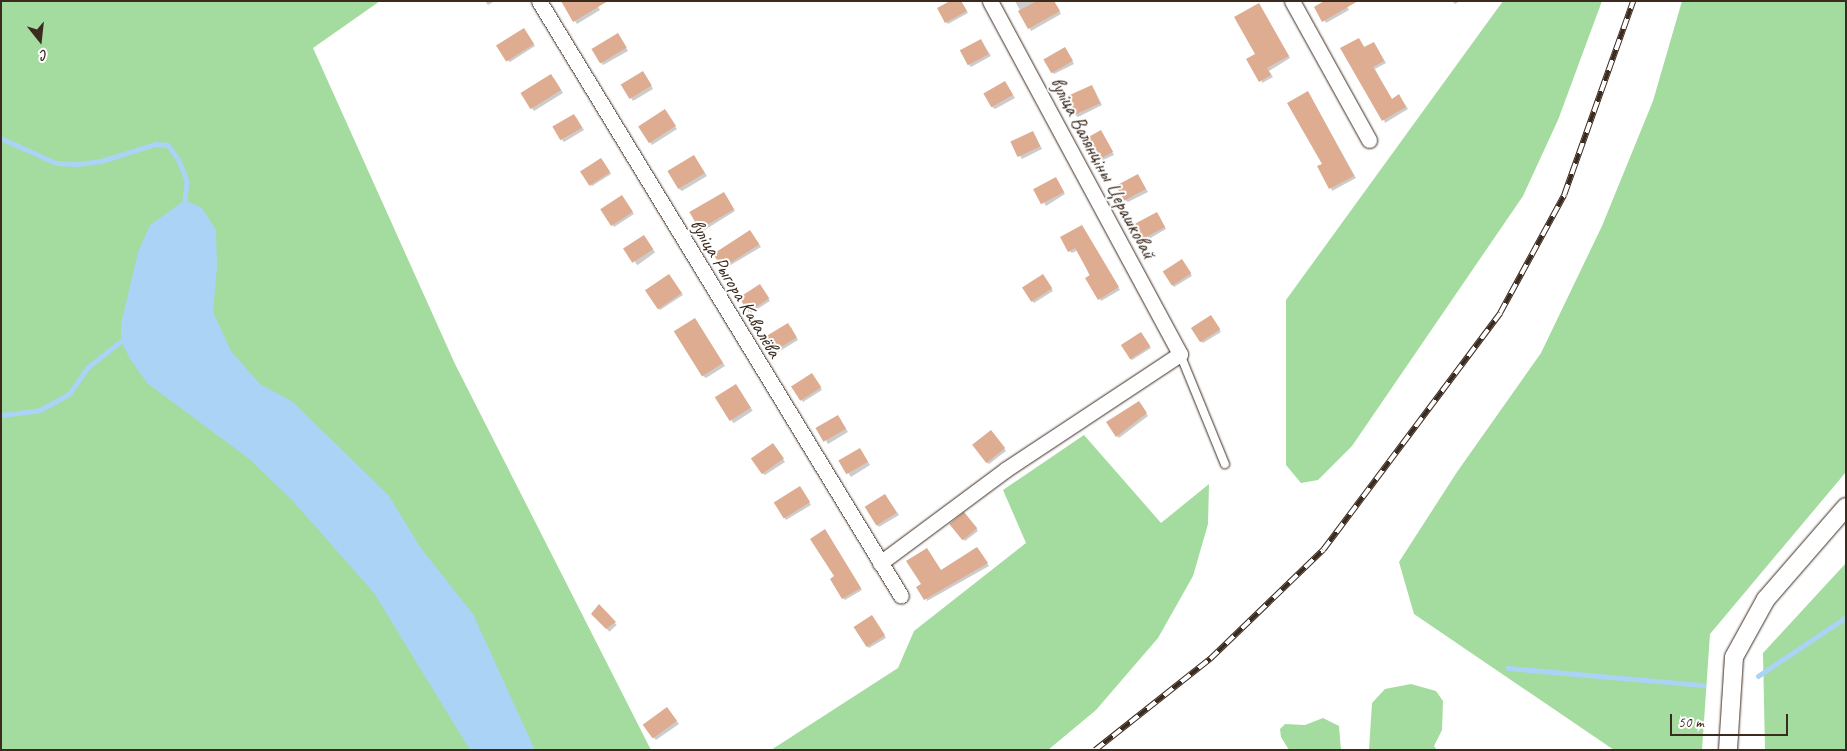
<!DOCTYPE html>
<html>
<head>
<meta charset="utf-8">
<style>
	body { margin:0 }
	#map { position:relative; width:1847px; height:751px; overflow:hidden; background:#fff; font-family:Caveat,sans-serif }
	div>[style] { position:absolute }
	.green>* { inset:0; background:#a4db9e }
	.water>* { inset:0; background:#abd3f6 }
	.shadow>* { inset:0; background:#0003; transform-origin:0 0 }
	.stream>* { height:4.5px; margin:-2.25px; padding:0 2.25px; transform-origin:2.25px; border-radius:2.25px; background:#abd3f6 }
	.building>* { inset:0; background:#deac90; transform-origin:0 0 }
	.roads { filter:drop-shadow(0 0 1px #3b2a1e) drop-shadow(0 0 1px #3b2a1e) }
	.service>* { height:8px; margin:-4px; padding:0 4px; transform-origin:4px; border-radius:4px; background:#fff }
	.minor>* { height:15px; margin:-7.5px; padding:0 7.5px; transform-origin:7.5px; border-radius:7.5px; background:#fff }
	.tertiary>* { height:18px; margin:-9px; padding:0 9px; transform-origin:9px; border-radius:9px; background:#fff }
	.rail>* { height:5.5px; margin-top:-2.75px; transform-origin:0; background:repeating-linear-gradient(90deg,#fff 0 11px,#3b2a1e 0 22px); box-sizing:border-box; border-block:1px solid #3b2a1e }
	span { translate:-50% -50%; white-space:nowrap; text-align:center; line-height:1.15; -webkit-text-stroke:4px #fff; paint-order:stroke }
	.street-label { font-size:20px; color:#3b2a1e }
	.frame { position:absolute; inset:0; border:2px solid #3b2a1e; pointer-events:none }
	.north { position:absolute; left:15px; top:15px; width:50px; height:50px; -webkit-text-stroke:4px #fff; paint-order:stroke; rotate:164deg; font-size:14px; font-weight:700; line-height:20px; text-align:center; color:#3b2a1e }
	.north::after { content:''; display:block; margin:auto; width:18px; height:22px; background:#3b2a1e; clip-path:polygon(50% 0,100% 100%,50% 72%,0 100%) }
	.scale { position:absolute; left:1670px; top:714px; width:118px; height:22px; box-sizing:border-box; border:2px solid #3b2a1e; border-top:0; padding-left:6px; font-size:15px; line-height:18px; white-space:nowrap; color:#3b2a1e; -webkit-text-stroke:4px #fff; paint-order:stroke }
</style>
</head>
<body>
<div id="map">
	<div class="green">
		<i style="clip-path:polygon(1px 1px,380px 1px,313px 48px,455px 364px,651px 750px,1px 750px)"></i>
		<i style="clip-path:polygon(1503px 1px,1602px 1px,1558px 120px,1523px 196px,1352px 446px,1318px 480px,1301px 483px,1286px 465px,1286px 300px)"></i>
		<i style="clip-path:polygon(1682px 1px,1846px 1px,1846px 472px,1710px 634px,1702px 750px,1614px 750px,1414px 614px,1399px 562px,1457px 472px,1541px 353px,1602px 226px,1653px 101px)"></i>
		<i style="clip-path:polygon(1084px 435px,1161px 523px,1209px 484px,1208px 524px,1193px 576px,1158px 638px,1096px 710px,1048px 750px,771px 750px,898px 668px,914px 631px,1026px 543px,1003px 490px)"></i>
		<i style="clip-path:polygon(1846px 563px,1846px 750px,1765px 750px,1763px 653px)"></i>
		<i style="clip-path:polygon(1411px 684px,1436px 691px,1443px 701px,1442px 730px,1434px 746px,1437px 750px,1369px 750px,1372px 703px,1385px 689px)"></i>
		<i style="clip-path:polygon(1323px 718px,1339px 726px,1341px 750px,1289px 750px,1281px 737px,1280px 729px,1285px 724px,1305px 725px)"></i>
	</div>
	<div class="water">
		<i style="clip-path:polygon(185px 200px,202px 208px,216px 230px,217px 267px,213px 312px,231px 351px,260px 384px,293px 402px,389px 496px,420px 547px,473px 614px,535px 750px,470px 750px,374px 593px,292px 500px,248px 458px,147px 383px,130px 359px,121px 341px,121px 324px,138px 252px,150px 225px)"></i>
	</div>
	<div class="shadow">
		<i style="clip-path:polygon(485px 1px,495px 1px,488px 5px)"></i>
		<i style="clip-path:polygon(595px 1px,600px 10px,577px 24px,564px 5px)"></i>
		<i style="clip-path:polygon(952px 1px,961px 1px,968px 13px,948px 24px,946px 22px)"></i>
		<i style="clip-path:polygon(1015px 1px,1054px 1px,1061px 14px,1031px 31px)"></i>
		<i style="clip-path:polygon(1344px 1px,1349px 10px,1326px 23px,1316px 8px)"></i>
		<i style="clip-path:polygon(1452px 1px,1460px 1px,1455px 4px)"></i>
		<i style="clip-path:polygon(1259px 5px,1290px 58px,1269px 71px,1273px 77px,1262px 83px,1257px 54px)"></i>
		<i style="clip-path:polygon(526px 32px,535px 46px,510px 62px,507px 60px)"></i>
		<i style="clip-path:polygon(620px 37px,628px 51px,603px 65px,601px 62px)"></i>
		<i style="clip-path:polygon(1359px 39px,1365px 48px,1376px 46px,1386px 63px,1375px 69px,1392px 100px,1401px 98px,1408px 109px,1385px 123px)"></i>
		<i style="clip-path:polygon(981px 41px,991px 56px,971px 67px,969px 65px)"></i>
		<i style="clip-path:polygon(1065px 48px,1074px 64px,1054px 74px,1052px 72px)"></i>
		<i style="clip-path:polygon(645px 75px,653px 89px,633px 101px,631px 98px)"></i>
		<i style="clip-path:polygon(554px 78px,563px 93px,534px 111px,532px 108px)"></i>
		<i style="clip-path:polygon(1007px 85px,1015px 98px,995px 109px,992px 107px)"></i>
		<i style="clip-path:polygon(1094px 89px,1102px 105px,1078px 117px,1075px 115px)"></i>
		<i style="clip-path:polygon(1308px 92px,1356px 178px,1332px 191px,1323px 164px)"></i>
		<i style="clip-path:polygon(667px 113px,677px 129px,652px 145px,650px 142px)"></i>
		<i style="clip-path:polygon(576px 117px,584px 130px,564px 142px,562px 140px)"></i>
		<i style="clip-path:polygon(1101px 132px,1114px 155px,1101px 161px,1099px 159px)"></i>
		<i style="clip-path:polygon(1035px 135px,1042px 149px,1022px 159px,1012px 143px)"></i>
		<i style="clip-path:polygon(696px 159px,707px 176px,682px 191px,679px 189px)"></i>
		<i style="clip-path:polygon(603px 161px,611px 174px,592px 186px,589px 184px)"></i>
		<i style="clip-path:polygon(1138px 176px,1148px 192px,1128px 202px,1125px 200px)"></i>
		<i style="clip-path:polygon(1058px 181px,1065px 194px,1046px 206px,1044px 203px)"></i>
		<i style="clip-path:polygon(726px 196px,735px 211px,703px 231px,691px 214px)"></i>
		<i style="clip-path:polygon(622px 197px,634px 214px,614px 227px,612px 224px)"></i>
		<i style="clip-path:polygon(1159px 216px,1166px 229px,1147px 240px,1144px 238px)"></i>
		<i style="clip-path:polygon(1084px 229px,1120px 290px,1101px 301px,1078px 250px,1072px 253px,1069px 251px)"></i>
		<i style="clip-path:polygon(752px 234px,761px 247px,724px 269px,722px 267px)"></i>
		<i style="left:644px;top:237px;width:19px;height:22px;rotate:54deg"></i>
		<i style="clip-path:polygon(1184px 263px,1192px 276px,1174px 287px,1164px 272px)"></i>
		<i style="clip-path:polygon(669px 275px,683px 295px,660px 310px,658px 308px)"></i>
		<i style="clip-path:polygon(1045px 278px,1053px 291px,1034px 303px,1032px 301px)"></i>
		<i style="clip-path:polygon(760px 286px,770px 301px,751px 313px,749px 310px)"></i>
		<i style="clip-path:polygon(1213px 319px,1221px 332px,1203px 343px,1201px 341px)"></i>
		<i style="clip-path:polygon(697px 322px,725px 366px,706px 378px,703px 376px)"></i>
		<i style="clip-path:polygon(791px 327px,798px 340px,775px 354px,772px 352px)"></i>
		<i style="clip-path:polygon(1141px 333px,1151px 348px,1132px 360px,1129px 358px)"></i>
		<i style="clip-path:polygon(814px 377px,822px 390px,803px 402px,793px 387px)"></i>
		<i style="left:738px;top:388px;width:27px;height:23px;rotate:57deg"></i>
		<i style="clip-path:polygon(1141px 405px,1148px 416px,1119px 438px,1117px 436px)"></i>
		<i style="clip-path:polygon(840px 419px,848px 432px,828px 444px,826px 441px)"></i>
		<i style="clip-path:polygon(994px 434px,1006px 451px,989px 464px,986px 462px)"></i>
		<i style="clip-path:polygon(775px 447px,785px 462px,765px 475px,762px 473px)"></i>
		<i style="clip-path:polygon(862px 452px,870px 465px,851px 477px,840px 462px)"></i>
		<i style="clip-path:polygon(802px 490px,811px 505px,786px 520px,775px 502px)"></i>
		<i style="clip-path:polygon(885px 495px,899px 515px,879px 527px,877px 525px)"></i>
		<i style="clip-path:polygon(967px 516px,978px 531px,965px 541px,963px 539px)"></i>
		<i style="clip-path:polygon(827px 533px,862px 590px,845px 600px,843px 598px)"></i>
		<i style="clip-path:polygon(927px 550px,941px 571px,979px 550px,989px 566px,927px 601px,922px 584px)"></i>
		<i style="left:599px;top:606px;width:26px;height:10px;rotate:47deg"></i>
		<i style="clip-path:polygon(874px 619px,886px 638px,869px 648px,867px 646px)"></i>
		<i style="clip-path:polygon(669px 711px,679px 724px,656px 740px,654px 738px)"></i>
	</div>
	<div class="stream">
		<i style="left:1px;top:138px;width:60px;rotate:24.4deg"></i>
		<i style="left:56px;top:163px;width:21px;rotate:3deg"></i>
		<i style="left:77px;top:164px;width:24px;rotate:-7deg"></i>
		<i style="left:101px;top:161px;width:58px;rotate:-17.2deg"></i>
		<i style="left:156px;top:144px;width:12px;rotate:5deg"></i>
		<i style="left:168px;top:145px;width:19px;rotate:54deg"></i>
		<i style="left:179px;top:160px;width:22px;rotate:69deg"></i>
		<i style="left:187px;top:181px;width:19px;rotate:96deg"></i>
		<i style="left:1px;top:415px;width:39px;rotate:-7deg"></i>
		<i style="left:40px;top:410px;width:33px;rotate:-29deg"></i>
		<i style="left:69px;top:394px;width:33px;rotate:-55deg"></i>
		<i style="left:88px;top:367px;width:42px;rotate:-38.2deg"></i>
		<i style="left:1508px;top:668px;width:196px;rotate:5deg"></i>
		<i style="left:1758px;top:676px;width:106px;rotate:-33.8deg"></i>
	</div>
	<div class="building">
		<i style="clip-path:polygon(561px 1px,608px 1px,573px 22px)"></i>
		<i style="clip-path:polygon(950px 1px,961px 1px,967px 11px,945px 23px,937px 8px)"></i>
		<i style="clip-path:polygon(1037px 1px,1054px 1px,1060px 11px,1028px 29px,1018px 11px)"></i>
		<i style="clip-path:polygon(1324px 1px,1358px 1px,1322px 22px,1314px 7px)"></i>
		<i style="clip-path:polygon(1259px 3px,1289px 56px,1267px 68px,1271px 75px,1259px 82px,1246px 59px,1255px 54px,1234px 17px)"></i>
		<i style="left:524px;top:28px;width:19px;height:33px;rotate:58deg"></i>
		<i style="left:618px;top:33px;width:17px;height:31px;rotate:59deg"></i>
		<i style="clip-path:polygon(1359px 38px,1364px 47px,1374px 42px,1384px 61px,1373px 67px,1392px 99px,1399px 94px,1406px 107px,1382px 121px,1340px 48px)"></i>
		<i style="left:981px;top:39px;width:17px;height:24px;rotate:62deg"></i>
		<i style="left:1065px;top:47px;width:16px;height:25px;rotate:60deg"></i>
		<i style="left:643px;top:71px;width:17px;height:26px;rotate:59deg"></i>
		<i style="left:551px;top:74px;width:19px;height:36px;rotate:58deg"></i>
		<i style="left:1005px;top:81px;width:16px;height:25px;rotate:60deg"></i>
		<i style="left:1092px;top:85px;width:20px;height:30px;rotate:66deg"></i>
		<i style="clip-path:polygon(1308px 91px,1354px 176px,1329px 189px,1317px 166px,1322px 164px,1287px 103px)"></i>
		<i style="left:665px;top:109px;width:20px;height:32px;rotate:57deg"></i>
		<i style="left:574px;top:114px;width:16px;height:25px;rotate:60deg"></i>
		<i style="left:1101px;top:130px;width:25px;height:17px;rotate:61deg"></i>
		<i style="left:1033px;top:131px;width:17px;height:25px;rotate:65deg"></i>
		<i style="left:694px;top:155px;width:21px;height:31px;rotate:59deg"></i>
		<i style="left:601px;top:158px;width:17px;height:25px;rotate:57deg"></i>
		<i style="left:1138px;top:174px;width:17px;height:25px;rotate:62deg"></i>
		<i style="left:1056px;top:177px;width:17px;height:26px;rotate:62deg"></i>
		<i style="left:724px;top:192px;width:20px;height:40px;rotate:60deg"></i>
		<i style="left:622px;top:195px;width:20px;height:26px;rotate:57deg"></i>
		<i style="left:1157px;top:212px;width:17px;height:25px;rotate:62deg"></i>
		<i style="clip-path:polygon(1082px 225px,1119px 287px,1098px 300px,1085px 278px,1090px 275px,1075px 248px,1068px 252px,1060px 237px)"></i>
		<i style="left:750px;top:230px;width:17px;height:44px;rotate:57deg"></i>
		<i style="left:644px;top:235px;width:17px;height:25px;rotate:57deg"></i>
		<i style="left:1182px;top:259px;width:17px;height:23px;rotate:57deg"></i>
		<i style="left:669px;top:274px;width:23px;height:29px;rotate:56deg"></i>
		<i style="left:1043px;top:274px;width:17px;height:25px;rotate:57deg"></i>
		<i style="left:760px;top:284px;width:17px;height:25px;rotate:57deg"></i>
		<i style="left:1211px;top:315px;width:17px;height:24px;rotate:57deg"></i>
		<i style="left:695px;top:318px;width:53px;height:25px;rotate:58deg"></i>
		<i style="left:788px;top:323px;width:17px;height:30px;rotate:59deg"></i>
		<i style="left:1141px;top:332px;width:17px;height:24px;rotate:57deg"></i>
		<i style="left:812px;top:373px;width:17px;height:25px;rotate:57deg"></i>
		<i style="left:736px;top:384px;width:28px;height:25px;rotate:58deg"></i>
		<i style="clip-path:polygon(1139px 401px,1147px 413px,1116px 437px,1106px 422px)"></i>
		<i style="left:838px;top:415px;width:16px;height:26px;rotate:60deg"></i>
		<i style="left:991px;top:430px;width:23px;height:24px;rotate:52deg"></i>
		<i style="left:773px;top:443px;width:19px;height:27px;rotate:55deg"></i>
		<i style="left:860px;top:448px;width:16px;height:25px;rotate:60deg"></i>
		<i style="left:800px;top:486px;width:19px;height:31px;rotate:58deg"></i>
		<i style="left:885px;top:494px;width:22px;height:24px;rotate:58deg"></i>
		<i style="left:964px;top:512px;width:21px;height:19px;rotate:51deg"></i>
		<i style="clip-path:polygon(825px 529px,861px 588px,842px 599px,830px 579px,834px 576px,810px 539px)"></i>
		<i style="clip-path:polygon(977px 547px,988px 563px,924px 600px,916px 587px,921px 584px,906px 561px,927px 548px,941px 570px)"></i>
		<i style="clip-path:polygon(599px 604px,616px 622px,606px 629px,591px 614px)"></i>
		<i style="left:872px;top:615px;width:24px;height:22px;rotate:57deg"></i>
		<i style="left:667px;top:707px;width:17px;height:30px;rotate:54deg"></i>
	</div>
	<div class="roads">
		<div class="service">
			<i style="left:1180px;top:354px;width:119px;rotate:67.8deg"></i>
		</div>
		<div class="minor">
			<i style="left:539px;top:1px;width:696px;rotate:58.68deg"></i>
			<i style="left:1292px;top:1px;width:159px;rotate:61deg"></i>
			<i style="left:880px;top:563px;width:156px;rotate:-36.6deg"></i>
			<i style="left:1005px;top:470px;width:210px;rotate:-33.5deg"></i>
			<i style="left:1180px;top:354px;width:401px;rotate:-118.3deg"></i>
		</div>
		<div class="tertiary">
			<i style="left:1728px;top:750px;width:93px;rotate:-86.3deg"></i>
			<i style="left:1734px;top:657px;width:66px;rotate:-61.1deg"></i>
			<i style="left:1766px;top:599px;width:122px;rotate:-49deg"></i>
		</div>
	</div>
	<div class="rail">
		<i style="left:1095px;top:750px;width:147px;rotate:-38.4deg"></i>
		<i style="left:1210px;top:659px;width:157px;rotate:-44deg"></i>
		<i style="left:1323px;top:550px;width:296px;rotate:-53.2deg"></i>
		<i style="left:1500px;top:313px;width:134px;rotate:-61.5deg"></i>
		<i style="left:1564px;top:195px;width:206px;rotate:-70.4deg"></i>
	</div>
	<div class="street-label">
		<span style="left:1103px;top:168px;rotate:62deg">вуліца Валянціны Церашковай</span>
		<span style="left:736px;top:288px;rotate:59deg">вуліца Рыгора Кавалёва</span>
	</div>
	<div class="frame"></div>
	<div class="north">С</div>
	<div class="scale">50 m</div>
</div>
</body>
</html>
